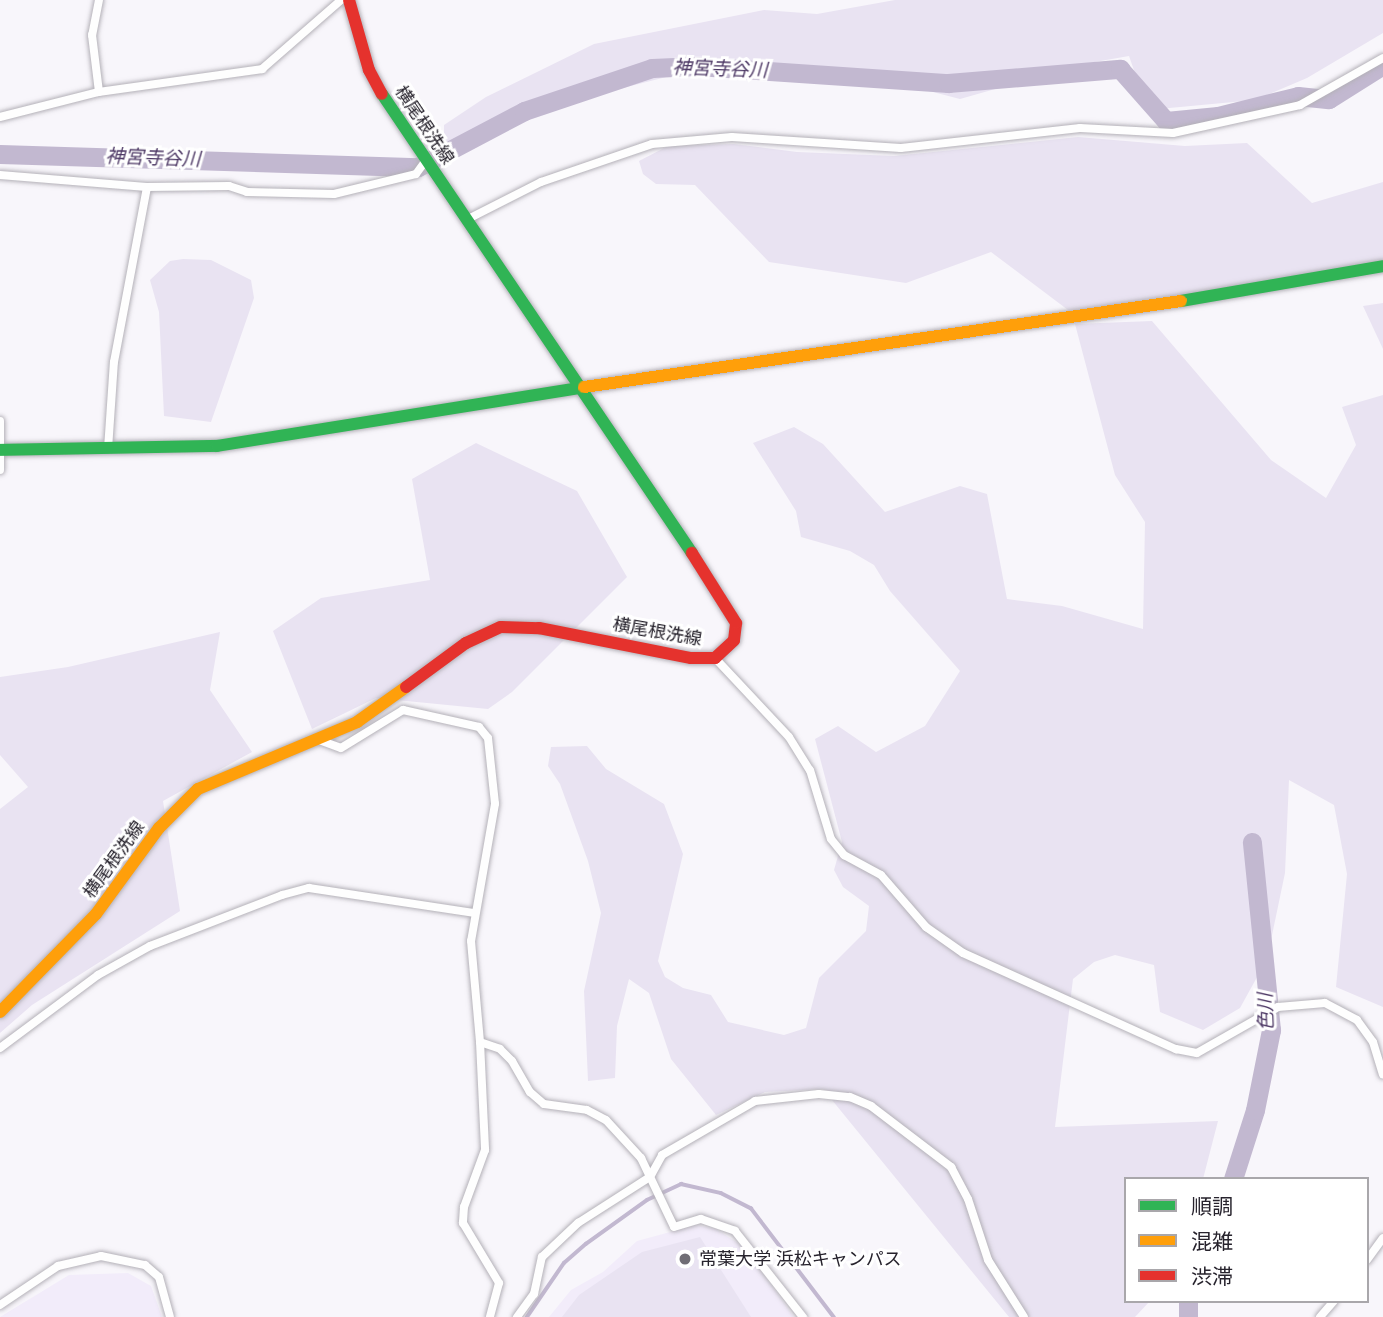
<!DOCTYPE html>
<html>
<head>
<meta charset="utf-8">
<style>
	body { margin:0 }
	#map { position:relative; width:1383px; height:1317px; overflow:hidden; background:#f8f6fb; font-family:"Nunito Sans","Noto Sans JP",sans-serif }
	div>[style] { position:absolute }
	.built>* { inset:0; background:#f2ecfa }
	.green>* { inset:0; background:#e9e3f2 }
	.stream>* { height:3.5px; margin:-1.75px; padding:0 1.75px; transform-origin:1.75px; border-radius:1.75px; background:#c2b8d0 }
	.river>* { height:19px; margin:-9.5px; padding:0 9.5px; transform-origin:9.5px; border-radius:9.5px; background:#c2b8d0 }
	.roads { filter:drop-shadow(0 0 2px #b4b1b8) drop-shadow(0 0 2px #b4b1b8) }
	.street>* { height:8px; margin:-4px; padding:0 4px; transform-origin:4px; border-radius:4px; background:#fefefe }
	.fast>* { height:12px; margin:-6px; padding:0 6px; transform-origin:6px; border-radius:6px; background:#30b455 }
	.slow>* { height:12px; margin:-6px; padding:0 6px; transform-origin:6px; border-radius:6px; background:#ff9f0a }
	.jam>* { height:12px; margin:-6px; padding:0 6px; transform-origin:6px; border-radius:6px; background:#e5322d }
	.dots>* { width:19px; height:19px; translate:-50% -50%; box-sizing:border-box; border:4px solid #fff; border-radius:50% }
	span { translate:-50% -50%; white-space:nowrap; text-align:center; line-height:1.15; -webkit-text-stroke:6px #fff; paint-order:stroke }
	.street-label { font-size:18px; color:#27232d }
	.poi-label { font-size:18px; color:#27232d }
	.left { translate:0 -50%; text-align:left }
	.water-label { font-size:19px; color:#4c3764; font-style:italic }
	.legend { position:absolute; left:1124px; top:1177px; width:245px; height:126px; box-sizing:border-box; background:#fff; border:2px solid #a9a7ab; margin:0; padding:9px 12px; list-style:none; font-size:21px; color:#27232d }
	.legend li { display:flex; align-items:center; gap:14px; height:35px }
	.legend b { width:35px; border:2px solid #a9a7ab }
</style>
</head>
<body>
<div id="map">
	<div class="built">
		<i style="clip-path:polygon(696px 1225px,716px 1229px,744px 1247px,794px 1317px,549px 1317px,571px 1290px,603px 1272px,637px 1241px)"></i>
		<i style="clip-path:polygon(128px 1273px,151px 1286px,162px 1317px,0 1317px,69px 1275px)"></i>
	</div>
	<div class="green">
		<i style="clip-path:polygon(895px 0,1383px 0,1383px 33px,1307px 78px,1255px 100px,1148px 110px,1129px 56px,1083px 64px,960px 99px,902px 84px,674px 75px,564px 103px,444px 144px,444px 125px,486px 97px,594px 44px,764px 10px,817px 14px)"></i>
		<i style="clip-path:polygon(1078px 137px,1185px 146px,1247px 143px,1312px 203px,1383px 182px,1383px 262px,1277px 288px,1149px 299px,1072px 313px,991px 252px,906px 283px,769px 262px,695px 185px,656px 184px,643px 174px,639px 161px,668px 146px,734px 144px,797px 152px,894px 156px)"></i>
		<i style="clip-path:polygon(183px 259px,211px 260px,251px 280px,254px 298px,211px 422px,164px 416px,159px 312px,150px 280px,170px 261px)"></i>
		<i style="clip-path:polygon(1383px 303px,1383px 349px,1363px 306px)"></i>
		<i style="clip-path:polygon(1152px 321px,1271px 460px,1326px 498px,1356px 445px,1342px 407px,1383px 395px,1383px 1007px,1336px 987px,1347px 874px,1334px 805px,1289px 780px,1285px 873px,1267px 959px,1240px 1008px,1203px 1030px,1160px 1012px,1154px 965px,1115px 955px,1094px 962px,1073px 979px,1055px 1127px,1218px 1121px,1203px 1179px,1126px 1179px,1126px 1301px,1150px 1301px,1135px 1317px,1009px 1317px,823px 1089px,765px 1092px,716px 1115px,671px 1059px,649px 993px,629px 979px,617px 1026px,615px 1078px,588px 1081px,584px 991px,601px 913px,588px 861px,560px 784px,548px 766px,551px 747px,587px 746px,606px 769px,664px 804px,683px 854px,658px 961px,665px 977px,683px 988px,711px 995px,728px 1022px,784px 1035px,806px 1028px,819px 978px,866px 931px,869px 906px,843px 887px,834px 870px,842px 842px,815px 739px,838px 726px,876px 752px,925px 726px,960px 671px,890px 591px,874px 565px,850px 551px,801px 537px,796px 511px,753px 443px,794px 427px,823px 444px,885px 512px,960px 486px,987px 494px,1007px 599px,1062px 606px,1143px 629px,1145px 522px,1115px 475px,1075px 324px)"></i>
		<i style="clip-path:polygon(476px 443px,577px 491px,627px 577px,512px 692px,488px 709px,376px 698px,312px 729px,273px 631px,321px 598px,430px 580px,412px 479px)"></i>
		<i style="clip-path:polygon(220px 632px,210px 690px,252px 752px,163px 801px,180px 911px,32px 1005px,0 1033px,0 809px,28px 787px,0 755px,0 677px,68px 667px)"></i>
		<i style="clip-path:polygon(700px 1237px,751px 1317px,562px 1317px,579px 1295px,642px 1252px)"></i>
	</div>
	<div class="stream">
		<i style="left:527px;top:1317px;width:65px;rotate:-55.6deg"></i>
		<i style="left:564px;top:1263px;width:29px;rotate:-41deg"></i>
		<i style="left:586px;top:1244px;width:75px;rotate:-35.8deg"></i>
		<i style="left:647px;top:1200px;width:38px;rotate:-25deg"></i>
		<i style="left:681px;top:1184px;width:41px;rotate:12.7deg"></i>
		<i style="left:721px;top:1193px;width:34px;rotate:27deg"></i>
		<i style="left:751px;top:1208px;width:137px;rotate:52.7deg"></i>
	</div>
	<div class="river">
		<i style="left:0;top:154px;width:418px;rotate:1.8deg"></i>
		<i style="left:418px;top:167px;width:120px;rotate:-27.8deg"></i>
		<i style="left:524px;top:111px;width:135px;rotate:-18.6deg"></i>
		<i style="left:652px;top:68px;width:45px;rotate:-2.5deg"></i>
		<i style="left:697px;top:66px;width:252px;rotate:3.9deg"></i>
		<i style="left:948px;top:83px;width:173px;rotate:-4.7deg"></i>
		<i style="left:1120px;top:69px;width:69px;rotate:48.5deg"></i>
		<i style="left:1166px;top:121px;width:52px;rotate:-5.5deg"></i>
		<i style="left:1218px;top:116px;width:82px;rotate:-14deg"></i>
		<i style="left:1298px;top:96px;width:31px;rotate:6deg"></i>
		<i style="left:1329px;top:99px;width:64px;rotate:-32.2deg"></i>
		<i style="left:1233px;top:1179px;width:72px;rotate:-72.3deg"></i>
		<i style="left:1255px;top:1110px;width:82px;rotate:-78.7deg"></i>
		<i style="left:1271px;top:1030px;width:189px;rotate:-95.8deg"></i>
		<i style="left:1188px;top:1317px;width:16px;rotate:-90deg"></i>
	</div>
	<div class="roads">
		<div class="street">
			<i style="left:99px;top:0;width:36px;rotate:101deg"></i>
			<i style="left:92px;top:35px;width:57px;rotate:83deg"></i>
			<i style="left:0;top:117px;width:102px;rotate:-14.2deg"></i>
			<i style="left:99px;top:92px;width:165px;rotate:-8deg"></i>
			<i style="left:262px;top:69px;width:105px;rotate:-41.1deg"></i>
			<i style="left:0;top:175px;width:147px;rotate:4.7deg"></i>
			<i style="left:147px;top:187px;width:82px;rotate:-0.7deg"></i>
			<i style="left:229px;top:186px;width:19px;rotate:18deg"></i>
			<i style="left:247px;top:192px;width:87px;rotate:1.3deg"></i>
			<i style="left:334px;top:194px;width:84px;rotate:-13.7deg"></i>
			<i style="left:416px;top:174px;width:19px;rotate:-54deg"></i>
			<i style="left:466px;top:220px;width:84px;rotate:-26.9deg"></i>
			<i style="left:541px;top:182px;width:117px;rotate:-18.9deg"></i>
			<i style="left:652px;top:144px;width:80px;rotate:-5deg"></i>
			<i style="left:732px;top:137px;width:169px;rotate:3.7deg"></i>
			<i style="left:901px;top:148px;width:180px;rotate:-6.4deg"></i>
			<i style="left:1080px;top:128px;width:93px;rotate:3.1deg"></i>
			<i style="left:1173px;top:133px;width:130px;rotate:-12.4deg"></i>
			<i style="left:1300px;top:105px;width:95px;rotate:-29.5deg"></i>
			<i style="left:0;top:421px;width:49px;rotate:90deg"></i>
			<i style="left:108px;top:449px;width:87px;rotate:-86.1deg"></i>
			<i style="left:114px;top:362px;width:178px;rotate:-79.3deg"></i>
			<i style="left:715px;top:658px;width:108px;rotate:46.9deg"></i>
			<i style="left:789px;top:737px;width:39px;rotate:58deg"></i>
			<i style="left:810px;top:770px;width:72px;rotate:73.1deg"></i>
			<i style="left:831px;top:839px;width:21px;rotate:51deg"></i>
			<i style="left:844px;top:855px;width:42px;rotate:28.4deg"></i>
			<i style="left:881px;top:875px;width:69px;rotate:49.1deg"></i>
			<i style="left:926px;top:927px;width:45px;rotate:35.1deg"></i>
			<i style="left:963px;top:953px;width:234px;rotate:24.3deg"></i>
			<i style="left:1176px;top:1049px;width:21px;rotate:11deg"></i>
			<i style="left:1197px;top:1053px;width:93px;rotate:-29.6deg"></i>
			<i style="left:1278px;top:1007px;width:47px;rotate:-4.9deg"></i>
			<i style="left:1325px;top:1003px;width:36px;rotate:28deg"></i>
			<i style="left:1357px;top:1020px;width:27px;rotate:54deg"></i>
			<i style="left:1373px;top:1042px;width:34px;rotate:73deg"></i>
			<i style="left:319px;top:740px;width:23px;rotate:20deg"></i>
			<i style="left:341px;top:748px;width:73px;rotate:-31.5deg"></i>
			<i style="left:403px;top:710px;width:78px;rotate:12.6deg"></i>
			<i style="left:479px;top:727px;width:14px;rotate:51deg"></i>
			<i style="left:488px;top:738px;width:66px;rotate:83.9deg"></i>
			<i style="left:495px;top:804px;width:139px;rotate:99.9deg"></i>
			<i style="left:471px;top:941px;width:101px;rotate:84.9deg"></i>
			<i style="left:480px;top:1042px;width:21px;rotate:19deg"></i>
			<i style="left:500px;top:1049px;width:17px;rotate:45deg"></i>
			<i style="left:512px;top:1061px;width:36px;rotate:60deg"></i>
			<i style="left:530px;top:1092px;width:18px;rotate:41deg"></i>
			<i style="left:544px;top:1104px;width:43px;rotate:7.9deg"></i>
			<i style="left:587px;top:1110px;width:21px;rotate:28deg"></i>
			<i style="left:606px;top:1120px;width:52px;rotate:47.4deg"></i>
			<i style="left:641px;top:1158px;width:76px;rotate:64.4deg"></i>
			<i style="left:674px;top:1227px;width:28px;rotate:-17deg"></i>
			<i style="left:701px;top:1219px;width:36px;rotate:19deg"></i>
			<i style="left:735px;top:1231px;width:110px;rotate:51.7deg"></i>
			<i style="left:480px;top:1042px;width:108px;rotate:87.3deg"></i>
			<i style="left:485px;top:1150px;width:61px;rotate:110.2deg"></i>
			<i style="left:464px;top:1207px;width:16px;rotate:94deg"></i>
			<i style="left:463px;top:1223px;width:70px;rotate:59deg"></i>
			<i style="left:499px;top:1283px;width:35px;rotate:105deg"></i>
			<i style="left:0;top:1048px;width:122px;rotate:-36.7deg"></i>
			<i style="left:98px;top:975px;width:60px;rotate:-29.1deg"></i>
			<i style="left:150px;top:946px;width:142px;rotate:-21.1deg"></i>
			<i style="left:282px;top:895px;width:28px;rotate:-15deg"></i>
			<i style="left:309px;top:888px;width:168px;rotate:8.6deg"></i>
			<i style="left:1367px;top:1260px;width:27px;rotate:-54deg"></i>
			<i style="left:0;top:1305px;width:70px;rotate:-33.9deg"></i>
			<i style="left:58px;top:1266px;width:44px;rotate:-13.1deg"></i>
			<i style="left:101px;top:1256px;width:45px;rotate:11.6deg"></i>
			<i style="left:145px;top:1265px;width:18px;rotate:41deg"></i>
			<i style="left:159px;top:1277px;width:41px;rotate:74.6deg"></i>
			<i style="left:517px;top:1317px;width:29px;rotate:-54deg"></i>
			<i style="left:534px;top:1294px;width:38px;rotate:-78deg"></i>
			<i style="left:542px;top:1257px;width:50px;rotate:-43.4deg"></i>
			<i style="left:578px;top:1223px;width:85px;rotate:-32.6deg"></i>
			<i style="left:650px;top:1177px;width:25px;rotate:-61deg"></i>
			<i style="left:662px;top:1155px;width:108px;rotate:-30.1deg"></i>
			<i style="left:755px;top:1101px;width:64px;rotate:-6.2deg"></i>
			<i style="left:819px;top:1094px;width:31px;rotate:6deg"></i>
			<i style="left:850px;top:1097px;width:23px;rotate:23deg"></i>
			<i style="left:871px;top:1106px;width:101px;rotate:37.3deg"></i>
			<i style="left:951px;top:1167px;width:36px;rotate:62deg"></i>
			<i style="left:968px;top:1199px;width:64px;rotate:71.8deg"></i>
			<i style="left:988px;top:1260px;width:67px;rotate:57.7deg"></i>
			<i style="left:1320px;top:1317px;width:21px;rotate:-49deg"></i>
		</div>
		<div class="fast">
			<i style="left:382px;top:94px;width:554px;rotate:55.97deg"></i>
			<i style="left:1181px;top:301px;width:205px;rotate:-9.8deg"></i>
			<i style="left:0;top:450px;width:217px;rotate:-1.1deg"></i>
			<i style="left:217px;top:446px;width:372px;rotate:-9.1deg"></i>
		</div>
		<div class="slow">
			<i style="left:584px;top:387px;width:603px;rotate:-8.2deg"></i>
			<i style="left:0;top:1012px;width:137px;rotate:-45.6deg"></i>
			<i style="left:96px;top:914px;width:107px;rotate:-53.8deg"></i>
			<i style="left:159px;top:828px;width:55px;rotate:-45deg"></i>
			<i style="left:198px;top:789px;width:173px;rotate:-22.8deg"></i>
			<i style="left:357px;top:722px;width:60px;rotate:-35.5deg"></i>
		</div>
		<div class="jam">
			<i style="left:349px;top:0;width:73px;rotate:74.1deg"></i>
			<i style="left:369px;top:70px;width:27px;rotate:62deg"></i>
			<i style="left:406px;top:687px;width:74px;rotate:-36.3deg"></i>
			<i style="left:466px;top:643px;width:38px;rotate:-25deg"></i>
			<i style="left:501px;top:627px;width:38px;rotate:2deg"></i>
			<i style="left:539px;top:628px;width:155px;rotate:11.2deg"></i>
			<i style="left:691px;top:658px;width:24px"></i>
			<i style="left:715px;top:658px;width:26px;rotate:-43deg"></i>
			<i style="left:734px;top:640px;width:17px;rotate:-83deg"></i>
			<i style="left:736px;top:623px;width:83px;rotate:-122.2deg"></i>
		</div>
	</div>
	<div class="dots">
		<i style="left:685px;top:1259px;background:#706d75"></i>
	</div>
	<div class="street-label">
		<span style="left:424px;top:125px;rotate:56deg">横尾根洗線</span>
		<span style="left:657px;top:632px;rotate:10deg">横尾根洗線</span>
		<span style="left:114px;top:860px;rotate:-54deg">横尾根洗線</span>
	</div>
	<div class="poi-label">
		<span class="left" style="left:699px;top:1259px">常葉大学 浜松キャンパス</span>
	</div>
	<div class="water-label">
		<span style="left:720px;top:70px;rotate:2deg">神宮寺谷川</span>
		<span style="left:153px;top:159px;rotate:2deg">神宮寺谷川</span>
		<span style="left:1267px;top:1012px;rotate:-92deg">色川</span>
	</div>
	<ul class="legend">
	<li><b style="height:9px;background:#30b455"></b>順調</li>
	<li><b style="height:9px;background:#ff9f0a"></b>混雑</li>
	<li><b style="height:9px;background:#e5322d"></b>渋滞</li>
	</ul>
</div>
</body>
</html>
